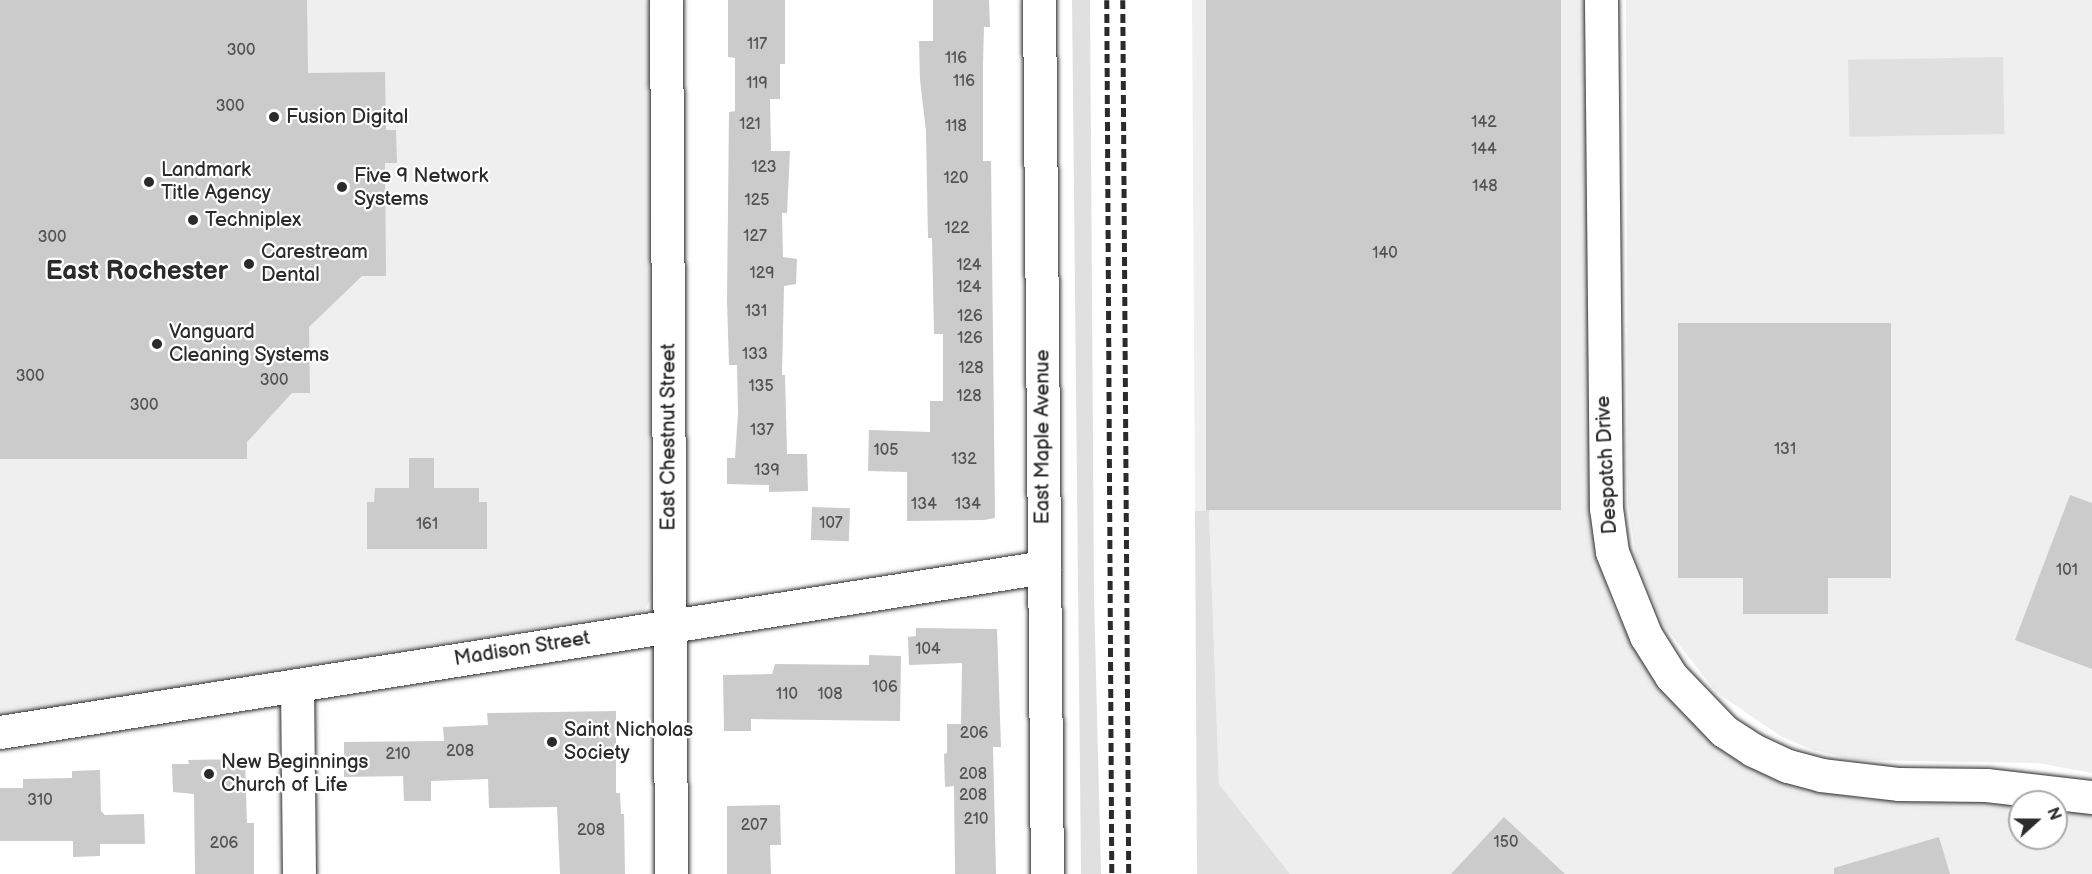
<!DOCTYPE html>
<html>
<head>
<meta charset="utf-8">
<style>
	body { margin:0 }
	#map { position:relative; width:2092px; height:874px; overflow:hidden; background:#fff; font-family:"Balsamiq Sans",sans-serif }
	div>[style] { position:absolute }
	.built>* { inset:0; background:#efefef }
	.green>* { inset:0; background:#e0e0e0; transform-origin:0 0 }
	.building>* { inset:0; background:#cbcbcb; transform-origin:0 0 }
	.roads { filter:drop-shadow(0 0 2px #2b2b2b) drop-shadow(0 0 2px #2b2b2b) }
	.minor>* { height:33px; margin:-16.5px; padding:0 16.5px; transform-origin:16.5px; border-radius:16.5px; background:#fff }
	.rail>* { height:4.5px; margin-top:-2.25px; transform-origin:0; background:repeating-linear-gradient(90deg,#2b2b2b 0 9px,transparent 0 13.5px) }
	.dots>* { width:16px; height:16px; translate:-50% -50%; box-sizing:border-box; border:3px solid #fff; border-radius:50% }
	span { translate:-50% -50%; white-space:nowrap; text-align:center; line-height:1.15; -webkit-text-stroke:4.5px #fff; paint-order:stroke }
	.number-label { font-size:16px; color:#535353 }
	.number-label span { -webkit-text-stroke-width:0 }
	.poi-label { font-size:20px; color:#2b2b2b }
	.left { translate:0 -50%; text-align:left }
	.street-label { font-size:20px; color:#2b2b2b }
	.district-label { font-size:26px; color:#2b2b2b; font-weight:700 }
	.north { position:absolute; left:2008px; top:790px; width:60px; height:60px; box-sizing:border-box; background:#fff; border:2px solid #aaa; border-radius:50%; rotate:69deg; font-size:16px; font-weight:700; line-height:24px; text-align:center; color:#2b2b2b }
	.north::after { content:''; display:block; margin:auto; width:21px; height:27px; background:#2b2b2b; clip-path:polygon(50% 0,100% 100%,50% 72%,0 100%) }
</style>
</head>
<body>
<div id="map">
	<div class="built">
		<i style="clip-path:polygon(0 0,648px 0,651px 598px,644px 611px,0 716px)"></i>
		<i style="clip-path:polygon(1192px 0,1590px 0,1598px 560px,1612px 604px,1634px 648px,1817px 790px,1869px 800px,2026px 800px,2020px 802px,2020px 838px,2056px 838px,2056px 804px,2092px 809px,2092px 874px,1290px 874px,1219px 784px,1209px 510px,1195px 511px)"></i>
		<i style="clip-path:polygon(1626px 0,2092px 0,2092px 773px,2038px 763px,1856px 760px,1813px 750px,1782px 737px,1716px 692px,1663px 624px,1636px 558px,1628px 502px)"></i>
	</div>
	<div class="green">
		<i style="clip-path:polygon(1072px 0,1090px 0,1094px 595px,1101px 874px,1081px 874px)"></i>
		<i style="left:2003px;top:57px;width:77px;height:155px;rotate:89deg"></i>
		<i style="clip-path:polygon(1209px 510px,1219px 784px,1290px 874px,1197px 874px,1195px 511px)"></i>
	</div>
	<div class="building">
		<i style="clip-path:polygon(0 0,307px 0,308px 73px,385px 72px,386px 130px,396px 130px,397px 163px,385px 163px,386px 276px,362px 276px,309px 327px,310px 393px,292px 393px,247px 442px,247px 459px,0 459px)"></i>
		<i style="clip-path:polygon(728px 0,785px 0,785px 64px,780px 64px,780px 99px,770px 99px,771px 151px,790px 151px,787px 213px,782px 213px,783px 257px,797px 259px,796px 284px,784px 286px,782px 375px,785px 375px,787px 454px,807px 454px,808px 491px,769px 492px,769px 485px,727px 484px,727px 458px,735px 458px,738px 413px,737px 365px,729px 365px,727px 301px,729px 112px,735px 111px,735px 58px,728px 57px)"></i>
		<i style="clip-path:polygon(933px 0,989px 0,990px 27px,984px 27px,983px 64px,983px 161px,991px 161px,995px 518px,984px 520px,907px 521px,907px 472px,868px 471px,869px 430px,930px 432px,930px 401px,943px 401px,943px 334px,934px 334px,932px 238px,928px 238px,926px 131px,920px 80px,919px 41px,933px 41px)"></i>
		<i style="left:1206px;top:0;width:355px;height:510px"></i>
		<i style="clip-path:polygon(1678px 323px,1891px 323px,1891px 578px,1828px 578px,1828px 614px,1743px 614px,1743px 578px,1678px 578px)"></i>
		<i style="clip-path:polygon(409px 458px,434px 458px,434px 488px,479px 488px,479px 502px,487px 502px,487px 549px,367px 549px,367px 502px,374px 502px,375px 488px,409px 488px)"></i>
		<i style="clip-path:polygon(2070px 495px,2092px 503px,2092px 669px,2015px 640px)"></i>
		<i style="left:812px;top:507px;width:38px;height:33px;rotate:2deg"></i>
		<i style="clip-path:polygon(916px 628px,997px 629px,1001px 747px,993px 747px,996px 874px,955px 874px,954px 786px,945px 787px,944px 754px,947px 753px,947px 724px,961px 724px,962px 663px,909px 665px,908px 637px,916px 636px)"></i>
		<i style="clip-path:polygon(869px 655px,901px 656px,900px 721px,751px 719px,751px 731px,724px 731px,723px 675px,772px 674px,775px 664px,869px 665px)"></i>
		<i style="clip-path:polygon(616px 711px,616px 793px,620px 793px,621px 814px,624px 814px,625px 874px,560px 874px,557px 807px,489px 808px,488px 779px,431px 781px,431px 801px,404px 801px,403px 776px,344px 777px,344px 742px,444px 741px,443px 727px,488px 725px,487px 713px)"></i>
		<i style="clip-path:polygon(245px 759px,247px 823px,254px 823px,254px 874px,195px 874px,194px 794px,173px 792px,172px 764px,189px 764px,188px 760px)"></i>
		<i style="clip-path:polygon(100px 770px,101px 811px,105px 815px,144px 814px,145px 844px,100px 844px,100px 856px,73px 857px,73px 841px,0 841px,0 788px,23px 788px,23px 779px,72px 778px,72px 771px)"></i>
		<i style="clip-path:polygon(780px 805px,781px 845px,770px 845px,771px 874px,727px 874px,727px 806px)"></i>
		<i style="clip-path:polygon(1504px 817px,1565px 874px,1451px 874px)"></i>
		<i style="clip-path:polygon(1939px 837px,1950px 874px,1834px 874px,1834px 868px)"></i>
	</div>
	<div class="roads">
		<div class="minor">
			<i style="left:666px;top:0;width:874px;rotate:89.67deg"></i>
			<i style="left:1039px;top:0;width:874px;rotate:89.48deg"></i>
			<i style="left:1601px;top:0;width:508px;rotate:89.44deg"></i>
			<i style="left:1606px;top:508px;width:44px;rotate:82.2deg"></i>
			<i style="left:1612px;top:552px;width:91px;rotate:68deg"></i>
			<i style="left:1646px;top:636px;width:47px;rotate:58deg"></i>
			<i style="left:1671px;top:676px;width:76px;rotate:46.1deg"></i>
			<i style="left:1724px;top:731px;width:35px;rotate:33deg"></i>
			<i style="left:1753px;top:750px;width:38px;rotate:25deg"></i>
			<i style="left:1788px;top:766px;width:34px;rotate:15deg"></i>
			<i style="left:1821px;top:775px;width:79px;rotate:6.6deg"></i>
			<i style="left:1899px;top:784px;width:87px;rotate:0.7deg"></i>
			<i style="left:1986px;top:785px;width:107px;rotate:6.5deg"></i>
			<i style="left:297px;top:685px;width:189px;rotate:89.4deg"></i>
			<i style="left:0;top:732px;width:1057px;rotate:-8.98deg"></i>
		</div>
	</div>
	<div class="rail">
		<i style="left:1107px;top:0;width:874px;rotate:89.67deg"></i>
		<i style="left:1123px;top:0;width:874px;rotate:89.61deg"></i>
	</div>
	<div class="dots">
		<i style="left:274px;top:117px;background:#2b2b2b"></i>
		<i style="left:149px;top:182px;background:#2b2b2b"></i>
		<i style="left:342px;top:187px;background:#2b2b2b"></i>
		<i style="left:193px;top:220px;background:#2b2b2b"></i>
		<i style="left:249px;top:264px;background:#2b2b2b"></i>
		<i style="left:157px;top:344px;background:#2b2b2b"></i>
		<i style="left:552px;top:742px;background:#2b2b2b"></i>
		<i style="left:209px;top:774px;background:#2b2b2b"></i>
	</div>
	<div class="number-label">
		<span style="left:757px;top:45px">117</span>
		<span style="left:241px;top:51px">300</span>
		<span style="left:956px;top:59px">116</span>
		<span style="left:964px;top:82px">116</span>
		<span style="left:757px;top:84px">119</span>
		<span style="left:230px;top:107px">300</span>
		<span style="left:1484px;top:123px">142</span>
		<span style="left:750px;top:125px">121</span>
		<span style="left:956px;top:127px">118</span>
		<span style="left:1484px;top:150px">144</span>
		<span style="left:764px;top:168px">123</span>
		<span style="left:956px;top:179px">120</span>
		<span style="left:1485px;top:187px">148</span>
		<span style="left:757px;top:201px">125</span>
		<span style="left:957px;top:229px">122</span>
		<span style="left:755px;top:237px">127</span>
		<span style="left:52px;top:238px">300</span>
		<span style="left:1385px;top:254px">140</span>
		<span style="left:969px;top:266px">124</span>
		<span style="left:762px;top:274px">129</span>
		<span style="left:969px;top:288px">124</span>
		<span style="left:756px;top:312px">131</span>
		<span style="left:970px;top:317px">126</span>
		<span style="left:970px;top:339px">126</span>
		<span style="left:755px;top:355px">133</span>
		<span style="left:971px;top:369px">128</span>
		<span style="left:30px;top:377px">300</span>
		<span style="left:274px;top:381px">300</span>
		<span style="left:761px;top:387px">135</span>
		<span style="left:969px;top:397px">128</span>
		<span style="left:144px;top:406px">300</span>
		<span style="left:762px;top:431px">137</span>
		<span style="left:1785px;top:450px">131</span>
		<span style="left:886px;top:451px">105</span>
		<span style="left:964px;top:460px">132</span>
		<span style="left:767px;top:471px">139</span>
		<span style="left:924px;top:505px">134</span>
		<span style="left:968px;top:505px">134</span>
		<span style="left:831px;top:524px">107</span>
		<span style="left:427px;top:525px">161</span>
		<span style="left:2067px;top:571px">101</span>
		<span style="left:928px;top:650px">104</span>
		<span style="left:885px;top:688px">106</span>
		<span style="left:787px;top:695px">110</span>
		<span style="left:830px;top:695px">108</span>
		<span style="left:974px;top:734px">206</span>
		<span style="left:460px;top:752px">208</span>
		<span style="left:398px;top:755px">210</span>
		<span style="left:973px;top:775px">208</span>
		<span style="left:973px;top:796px">208</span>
		<span style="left:40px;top:801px">310</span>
		<span style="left:976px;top:820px">210</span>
		<span style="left:754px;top:826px">207</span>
		<span style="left:591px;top:831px">208</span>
		<span style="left:1506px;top:843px">150</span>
		<span style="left:224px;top:844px">206</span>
	</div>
	<div class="poi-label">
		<span class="left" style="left:286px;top:117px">Fusion Digital</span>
		<span class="left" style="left:161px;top:182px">Landmark<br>Title Agency</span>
		<span class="left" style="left:354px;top:188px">Five 9 Network<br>Systems</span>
		<span class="left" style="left:205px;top:220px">Techniplex</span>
		<span class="left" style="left:261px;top:264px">Carestream<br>Dental</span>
		<span class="left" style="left:169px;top:344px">Vanguard<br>Cleaning Systems</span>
		<span class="left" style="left:564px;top:742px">Saint Nicholas<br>Society</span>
		<span class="left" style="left:221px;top:774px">New Beginnings<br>Church of Life</span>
	</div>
	<div class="street-label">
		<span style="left:669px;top:437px;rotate:-90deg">East Chestnut Street</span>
		<span style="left:1043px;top:437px;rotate:-90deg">East Maple Avenue</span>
		<span style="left:1607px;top:465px;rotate:-93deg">Despatch Drive</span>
		<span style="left:522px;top:649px;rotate:-9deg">Madison Street</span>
	</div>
	<div class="district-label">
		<span style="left:137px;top:272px">East Rochester</span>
	</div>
	<div class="north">N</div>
</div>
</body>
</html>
